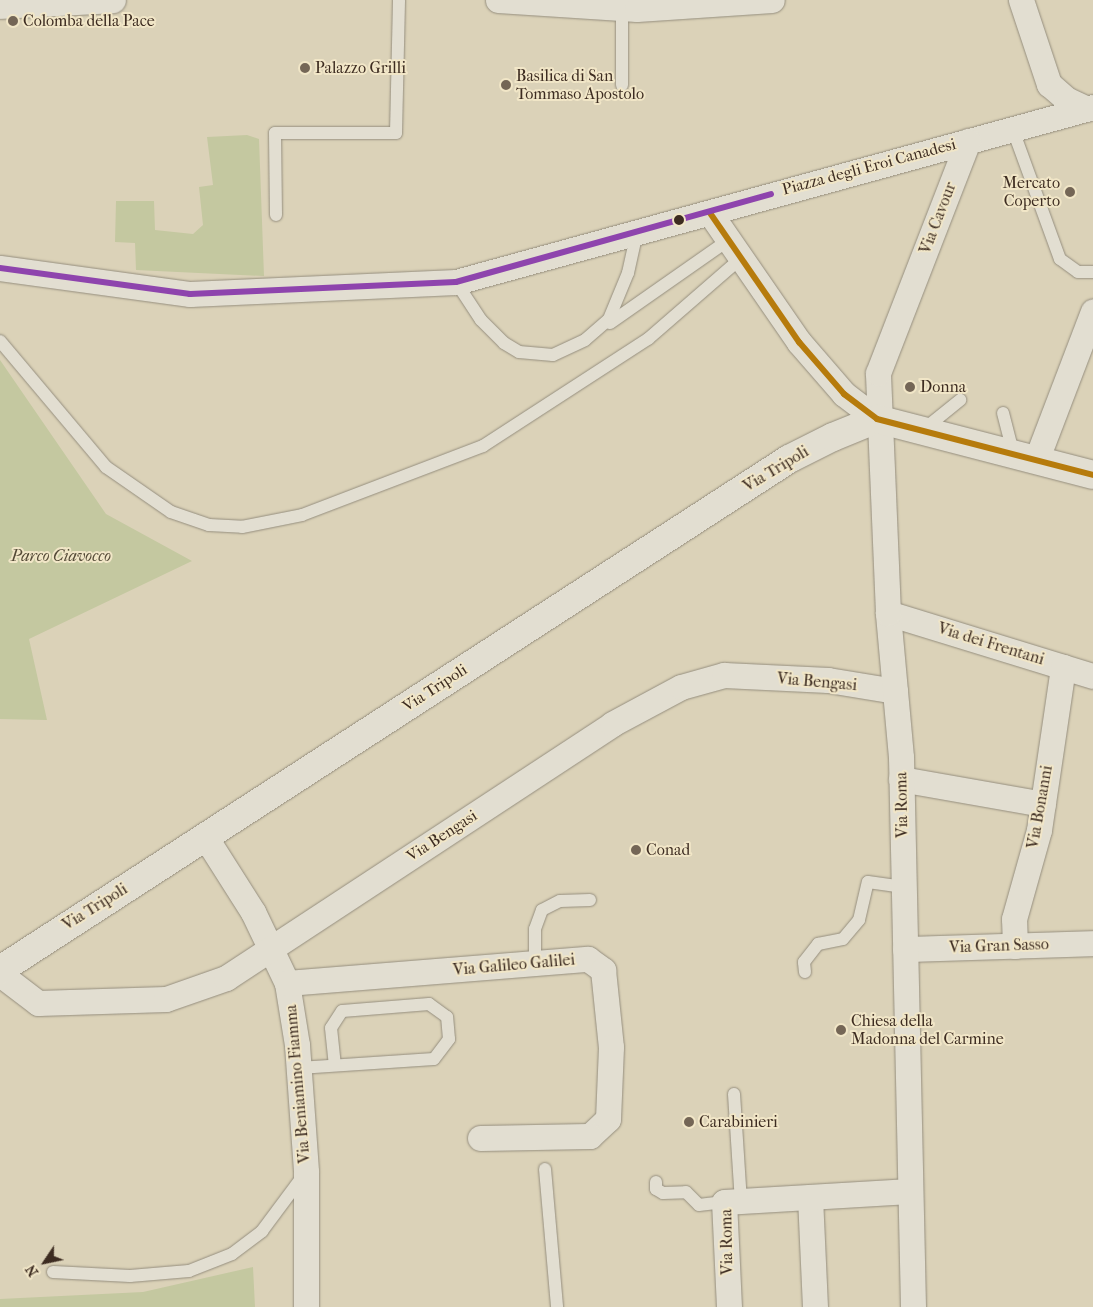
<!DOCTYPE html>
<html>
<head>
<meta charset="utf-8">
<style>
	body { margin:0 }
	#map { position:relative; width:1093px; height:1307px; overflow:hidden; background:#dbd2b8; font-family:"IM FELL French Canon",serif }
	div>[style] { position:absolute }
	.green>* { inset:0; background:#c4c8a0 }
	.roads { filter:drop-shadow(0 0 1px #958e7e) drop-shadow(0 0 1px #958e7e) }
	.lane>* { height:12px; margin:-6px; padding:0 6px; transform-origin:6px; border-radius:6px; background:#e2ded1 }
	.street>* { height:25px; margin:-12.5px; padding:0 12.5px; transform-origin:12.5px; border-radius:12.5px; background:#e2ded1 }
	.secondary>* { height:28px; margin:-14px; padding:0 14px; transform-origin:14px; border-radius:14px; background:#e2ded1 }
	.bus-1>* { height:6px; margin:-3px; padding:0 3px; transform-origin:3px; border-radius:3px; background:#b67b0c }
	.bus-2>* { height:6px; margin:-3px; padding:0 3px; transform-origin:3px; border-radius:3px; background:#8e44ad }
	.dots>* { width:14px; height:14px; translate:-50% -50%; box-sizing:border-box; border:2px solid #f1e6c7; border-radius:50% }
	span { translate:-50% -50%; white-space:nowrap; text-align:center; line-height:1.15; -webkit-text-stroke:4px #f1e6c7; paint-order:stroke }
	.poi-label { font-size:16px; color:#3d2c21 }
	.left { translate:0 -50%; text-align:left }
	.right { translate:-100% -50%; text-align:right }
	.street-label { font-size:16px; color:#3d2c21 }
	.park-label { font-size:16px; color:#544a37; font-style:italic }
	.north { position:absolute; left:20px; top:1237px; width:50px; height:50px; -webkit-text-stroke:4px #f1e6c7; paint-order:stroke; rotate:236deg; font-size:14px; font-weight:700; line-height:20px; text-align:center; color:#3d2c21 }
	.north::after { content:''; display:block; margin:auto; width:18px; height:22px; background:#3d2c21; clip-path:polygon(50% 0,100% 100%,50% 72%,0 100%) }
</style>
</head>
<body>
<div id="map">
	<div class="green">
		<i style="clip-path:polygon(247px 135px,259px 139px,264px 276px,136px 270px,135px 243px,115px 242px,116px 201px,154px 201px,155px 230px,193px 234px,203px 225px,199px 187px,213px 185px,207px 137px)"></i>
		<i style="clip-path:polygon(0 360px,106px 514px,192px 561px,29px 639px,47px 720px,0 719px)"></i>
		<i style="clip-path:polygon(253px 1267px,255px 1307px,0 1307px,0 1299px,143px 1292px)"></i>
	</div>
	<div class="roads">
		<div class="lane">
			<i style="left:622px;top:8px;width:77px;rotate:90deg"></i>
			<i style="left:1013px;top:130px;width:137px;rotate:70deg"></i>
			<i style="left:1060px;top:259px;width:22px;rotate:36deg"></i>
			<i style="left:1078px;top:272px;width:15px"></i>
			<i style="left:276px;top:215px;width:82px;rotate:-90.7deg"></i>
			<i style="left:275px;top:133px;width:121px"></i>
			<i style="left:396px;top:133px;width:133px;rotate:-88.7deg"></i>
			<i style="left:456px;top:282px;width:45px;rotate:56.7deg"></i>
			<i style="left:481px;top:320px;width:33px;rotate:45deg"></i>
			<i style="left:504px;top:343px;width:17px;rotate:31deg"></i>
			<i style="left:519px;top:352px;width:34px;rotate:5deg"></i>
			<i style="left:553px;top:355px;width:35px;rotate:-25deg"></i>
			<i style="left:585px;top:340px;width:32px;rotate:-41deg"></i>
			<i style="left:609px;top:319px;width:50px;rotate:-67.6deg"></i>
			<i style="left:628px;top:273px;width:42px;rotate:-77.6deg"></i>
			<i style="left:610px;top:323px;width:143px;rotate:-35deg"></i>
			<i style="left:0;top:341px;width:165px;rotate:49.9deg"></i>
			<i style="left:106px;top:467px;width:79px;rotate:34.7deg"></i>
			<i style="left:171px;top:512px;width:40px;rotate:18.9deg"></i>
			<i style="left:209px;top:525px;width:33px;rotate:3deg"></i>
			<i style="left:242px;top:527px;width:61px;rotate:-11.3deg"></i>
			<i style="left:302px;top:515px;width:194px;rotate:-20.9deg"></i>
			<i style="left:483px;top:446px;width:197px;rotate:-33deg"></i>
			<i style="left:648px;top:339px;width:122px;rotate:-41deg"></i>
			<i style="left:1003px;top:413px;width:40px;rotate:75.6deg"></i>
			<i style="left:923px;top:430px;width:48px;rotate:-39deg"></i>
			<i style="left:535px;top:963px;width:34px;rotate:-90deg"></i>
			<i style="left:535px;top:929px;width:20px;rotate:-70deg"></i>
			<i style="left:542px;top:910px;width:20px;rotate:-27deg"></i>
			<i style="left:560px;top:901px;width:30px;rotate:-2deg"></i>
			<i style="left:805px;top:972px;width:10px;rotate:-96deg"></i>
			<i style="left:804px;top:962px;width:23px;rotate:-52deg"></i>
			<i style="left:818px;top:944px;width:25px;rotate:-11deg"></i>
			<i style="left:843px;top:939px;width:25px;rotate:-50deg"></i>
			<i style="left:859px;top:920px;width:39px;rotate:-77deg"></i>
			<i style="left:868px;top:882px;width:36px;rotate:8deg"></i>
			<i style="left:299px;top:1068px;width:135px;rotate:-3.8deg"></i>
			<i style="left:434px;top:1059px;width:25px;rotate:-53deg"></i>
			<i style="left:449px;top:1039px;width:22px;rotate:-95deg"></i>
			<i style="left:447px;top:1017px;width:22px;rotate:-144deg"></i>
			<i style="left:429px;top:1004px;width:87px;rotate:175.4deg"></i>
			<i style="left:342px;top:1011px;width:20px;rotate:123deg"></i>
			<i style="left:331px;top:1028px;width:37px;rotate:84deg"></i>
			<i style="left:734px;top:1094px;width:107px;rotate:86.3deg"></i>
			<i style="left:545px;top:1169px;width:139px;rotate:85deg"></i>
			<i style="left:656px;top:1182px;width:7px;rotate:90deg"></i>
			<i style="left:656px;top:1189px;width:8px;rotate:30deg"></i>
			<i style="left:663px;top:1193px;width:23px;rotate:-2deg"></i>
			<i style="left:686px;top:1192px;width:18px;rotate:45deg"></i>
			<i style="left:699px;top:1205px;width:25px;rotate:-7deg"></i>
			<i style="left:53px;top:1272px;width:77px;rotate:3deg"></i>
			<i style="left:130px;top:1276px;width:59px;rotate:-4.8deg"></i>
			<i style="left:189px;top:1271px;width:46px;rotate:-21.6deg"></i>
			<i style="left:232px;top:1254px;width:38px;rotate:-37deg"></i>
			<i style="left:262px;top:1231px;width:69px;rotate:-53.3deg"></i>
		</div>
		<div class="street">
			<i style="left:498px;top:0;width:139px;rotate:3.7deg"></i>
			<i style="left:637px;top:9px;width:135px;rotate:-3.8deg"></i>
			<i style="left:1021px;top:0;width:89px;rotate:71.6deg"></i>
			<i style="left:1049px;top:84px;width:23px;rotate:41deg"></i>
			<i style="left:1066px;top:99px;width:23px;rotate:25deg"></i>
			<i style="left:0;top:6px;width:113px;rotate:-3deg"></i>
			<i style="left:710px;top:213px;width:157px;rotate:55.4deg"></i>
			<i style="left:799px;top:342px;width:69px;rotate:49.1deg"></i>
			<i style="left:844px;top:394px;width:41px;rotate:37.1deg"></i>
			<i style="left:0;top:268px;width:192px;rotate:7.8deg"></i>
			<i style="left:190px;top:294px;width:266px;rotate:-2.6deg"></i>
			<i style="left:456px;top:282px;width:661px;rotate:-15.36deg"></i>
			<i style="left:1037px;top:458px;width:157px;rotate:-69.1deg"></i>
			<i style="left:888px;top:613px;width:214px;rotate:17.1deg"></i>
			<i style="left:901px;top:779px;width:144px;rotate:10deg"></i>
			<i style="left:206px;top:838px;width:88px;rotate:57.6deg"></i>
			<i style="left:253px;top:912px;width:79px;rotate:64.4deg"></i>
			<i style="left:287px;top:983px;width:63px;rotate:80.8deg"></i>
			<i style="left:297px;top:1045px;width:127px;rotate:85.9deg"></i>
			<i style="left:306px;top:1172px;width:135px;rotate:90deg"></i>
			<i style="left:1015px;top:946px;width:27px;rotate:-92deg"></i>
			<i style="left:1014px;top:919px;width:92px;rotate:-74.3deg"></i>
			<i style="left:1039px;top:830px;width:165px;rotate:-81.6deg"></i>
			<i style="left:905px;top:949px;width:188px;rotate:-1.8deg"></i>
			<i style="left:0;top:974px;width:48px;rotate:37.3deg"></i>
			<i style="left:38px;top:1003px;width:128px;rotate:-1.8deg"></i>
			<i style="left:166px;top:999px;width:64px;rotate:-19.3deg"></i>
			<i style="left:226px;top:978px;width:462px;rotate:-33.3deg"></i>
			<i style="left:612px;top:724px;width:78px;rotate:-28.2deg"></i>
			<i style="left:681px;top:687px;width:45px;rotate:-15.6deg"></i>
			<i style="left:724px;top:675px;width:104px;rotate:2.8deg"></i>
			<i style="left:828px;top:680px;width:68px;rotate:9.3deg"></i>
			<i style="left:287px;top:983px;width:302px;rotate:-4.6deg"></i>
			<i style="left:588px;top:959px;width:19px;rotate:36deg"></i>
			<i style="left:603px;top:970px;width:77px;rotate:84.1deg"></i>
			<i style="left:611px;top:1047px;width:72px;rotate:92.4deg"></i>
			<i style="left:608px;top:1119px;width:25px;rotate:137deg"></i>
			<i style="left:590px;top:1136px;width:110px;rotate:179deg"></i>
			<i style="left:810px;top:1197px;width:110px;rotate:87.4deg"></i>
			<i style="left:729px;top:1307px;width:105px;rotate:-92.7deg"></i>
			<i style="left:724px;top:1202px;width:186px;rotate:-3.4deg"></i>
			<i style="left:913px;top:1307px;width:550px;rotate:-91.25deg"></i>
			<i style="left:901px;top:757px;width:145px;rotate:-95.2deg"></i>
			<i style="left:888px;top:613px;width:240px;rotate:-92.4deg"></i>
			<i style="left:878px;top:373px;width:249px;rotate:-68.8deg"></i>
		</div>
		<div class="secondary">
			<i style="left:0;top:970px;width:940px;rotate:-32.93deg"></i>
			<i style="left:789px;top:459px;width:49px;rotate:-26.6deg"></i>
			<i style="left:833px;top:437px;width:48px;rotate:-22.2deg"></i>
			<i style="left:877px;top:419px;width:223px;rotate:14.5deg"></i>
		</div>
	</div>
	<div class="bus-1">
		<i style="left:710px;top:213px;width:157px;rotate:55.4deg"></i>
		<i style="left:799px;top:342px;width:69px;rotate:49.1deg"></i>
		<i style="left:844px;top:394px;width:41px;rotate:37.1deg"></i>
		<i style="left:877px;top:419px;width:223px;rotate:14.5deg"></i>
	</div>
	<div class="bus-2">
		<i style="left:0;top:268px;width:192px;rotate:7.8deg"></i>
		<i style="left:190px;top:294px;width:266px;rotate:-2.6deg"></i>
		<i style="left:456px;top:282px;width:327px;rotate:-15.6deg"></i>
	</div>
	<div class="dots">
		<i style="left:13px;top:21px;background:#746656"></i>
		<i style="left:305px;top:68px;background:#746656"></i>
		<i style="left:506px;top:85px;background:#746656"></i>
		<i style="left:1070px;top:192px;background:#746656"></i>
		<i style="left:679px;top:220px;background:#3d2c21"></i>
		<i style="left:910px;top:387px;background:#746656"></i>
		<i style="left:636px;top:850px;background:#746656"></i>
		<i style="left:841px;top:1030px;background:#746656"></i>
		<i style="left:689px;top:1122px;background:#746656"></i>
	</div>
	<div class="poi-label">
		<span class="left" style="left:23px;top:21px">Colomba della Pace</span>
		<span class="left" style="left:315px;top:68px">Palazzo Grilli</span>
		<span class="left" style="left:516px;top:85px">Basilica di San<br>Tommaso Apostolo</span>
		<span class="right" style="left:1060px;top:192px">Mercato<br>Coperto</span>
		<span class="left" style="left:920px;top:387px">Donna</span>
		<span class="left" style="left:646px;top:850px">Conad</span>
		<span class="left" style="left:851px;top:1030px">Chiesa della<br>Madonna del Carmine</span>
		<span class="left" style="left:699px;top:1122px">Carabinieri</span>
	</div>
	<div class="street-label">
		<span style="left:869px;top:167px;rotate:-15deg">Piazza degli Eroi Canadesi</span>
		<span style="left:938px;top:218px;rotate:-69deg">Via Cavour</span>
		<span style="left:776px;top:469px;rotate:-31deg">Via Tripoli</span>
		<span style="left:991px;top:644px;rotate:17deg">Via dei Frentani</span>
		<span style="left:817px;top:682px;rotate:5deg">Via Bengasi</span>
		<span style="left:435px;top:688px;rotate:-33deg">Via Tripoli</span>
		<span style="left:902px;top:805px;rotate:-91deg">Via Roma</span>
		<span style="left:1040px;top:807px;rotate:-80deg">Via Bonanni</span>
		<span style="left:442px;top:836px;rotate:-33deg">Via Bengasi</span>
		<span style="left:95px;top:907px;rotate:-32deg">Via Tripoli</span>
		<span style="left:999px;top:946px;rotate:-2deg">Via Gran Sasso</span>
		<span style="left:514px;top:965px;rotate:-5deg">Via Galileo Galilei</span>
		<span style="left:298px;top:1084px;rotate:-95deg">Via Beniamino Fiamma</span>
		<span style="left:727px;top:1242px;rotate:-91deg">Via Roma</span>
	</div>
	<div class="park-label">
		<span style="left:61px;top:556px">Parco Ciavocco</span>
	</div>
	<div class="north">N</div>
</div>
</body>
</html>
